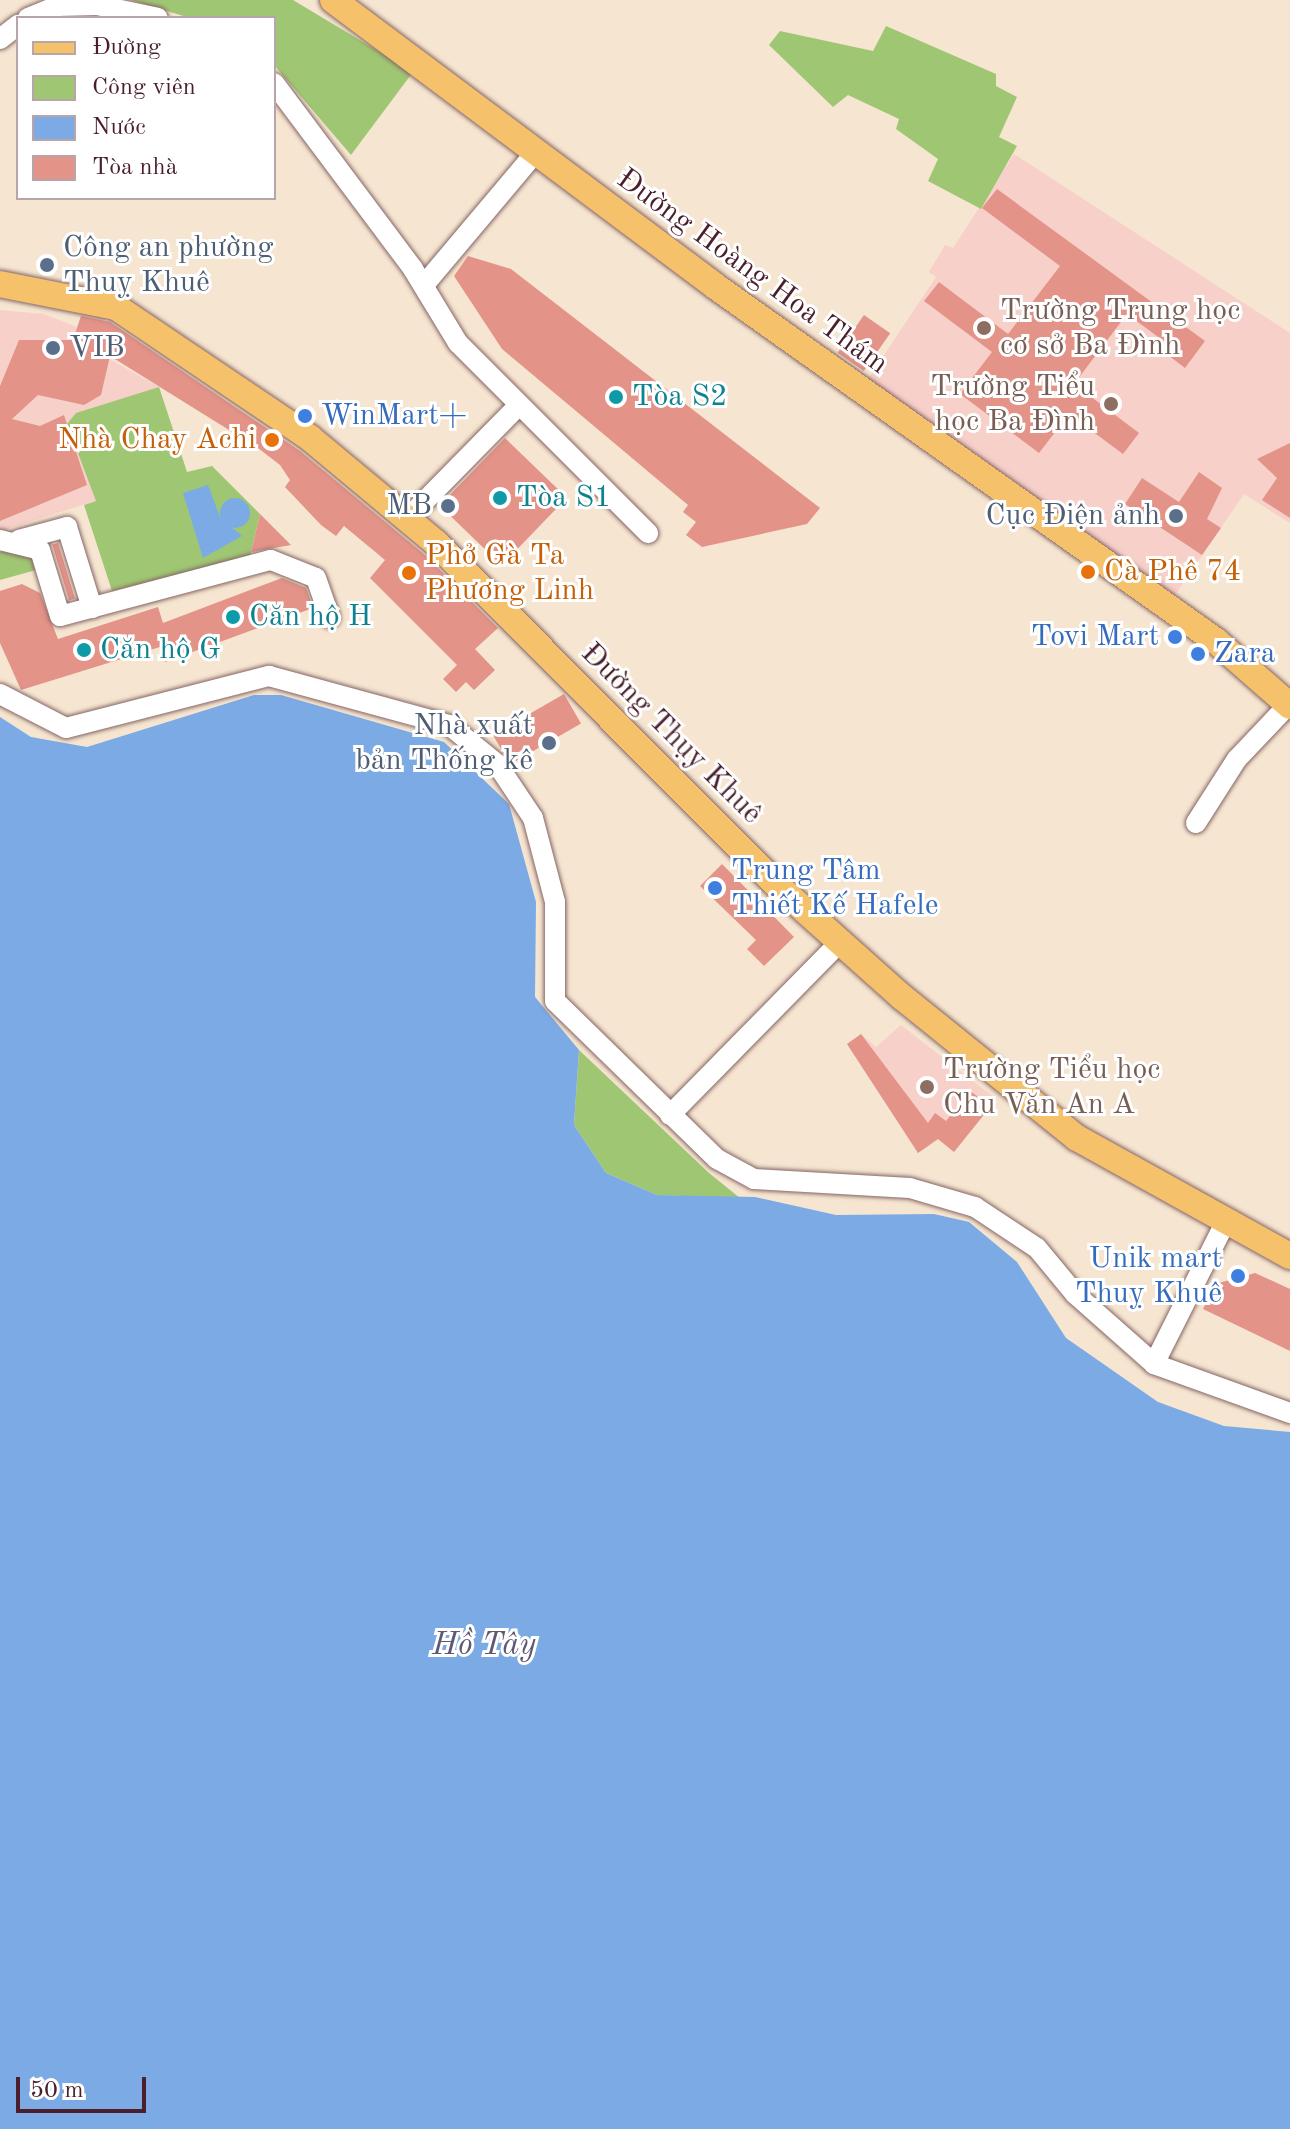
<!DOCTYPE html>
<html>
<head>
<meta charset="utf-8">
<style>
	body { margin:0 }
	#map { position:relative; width:1290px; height:2129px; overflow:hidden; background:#f6e6d1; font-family:"Old Standard TT",serif }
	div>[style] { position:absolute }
	.built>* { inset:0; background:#f7d0ca }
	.green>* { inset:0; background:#9fc773 }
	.water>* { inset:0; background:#7baae5 }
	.round { border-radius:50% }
	.building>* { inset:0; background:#e39388; transform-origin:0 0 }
	.roads { filter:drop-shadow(0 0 2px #866565) drop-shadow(0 0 2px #866565) }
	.minor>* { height:20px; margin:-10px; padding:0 10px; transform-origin:10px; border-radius:10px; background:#fff }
	.major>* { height:26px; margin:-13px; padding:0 13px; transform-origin:13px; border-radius:13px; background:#f5c16b }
	.dots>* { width:22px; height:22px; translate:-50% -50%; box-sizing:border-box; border:4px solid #fff; border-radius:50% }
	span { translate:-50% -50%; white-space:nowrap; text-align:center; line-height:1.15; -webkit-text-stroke:6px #fff; paint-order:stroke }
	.service-label { font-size:30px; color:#4e5e75 }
	.left { translate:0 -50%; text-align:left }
	.right { translate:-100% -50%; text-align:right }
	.street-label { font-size:30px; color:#4a1f2b }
	.education-label { font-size:30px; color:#785e54 }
	.culture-label { font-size:30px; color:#0d838f }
	.shop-label { font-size:30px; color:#366cbe }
	.food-label { font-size:30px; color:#c56008 }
	.water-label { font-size:32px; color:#5e5775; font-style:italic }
	.legend { position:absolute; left:16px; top:16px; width:260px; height:184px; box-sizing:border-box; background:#fff; border:2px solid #b7a5aa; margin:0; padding:10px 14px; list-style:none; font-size:24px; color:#4a1f2b }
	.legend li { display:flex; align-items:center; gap:16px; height:40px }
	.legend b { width:40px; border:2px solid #b7a5aa }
	.scale { position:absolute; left:16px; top:2077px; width:130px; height:36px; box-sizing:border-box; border:4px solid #4a1f2b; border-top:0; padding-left:10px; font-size:24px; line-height:28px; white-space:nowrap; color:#4a1f2b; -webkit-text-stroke:6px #fff; paint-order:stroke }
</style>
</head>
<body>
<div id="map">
	<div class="built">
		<i style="clip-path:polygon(1014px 154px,1290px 333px,1290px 523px,1244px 494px,1171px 601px,868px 379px,936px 277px,929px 272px,945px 245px,953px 248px)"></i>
		<i style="clip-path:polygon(0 310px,44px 314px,77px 327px,83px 311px,104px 318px,92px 349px,159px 387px,187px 472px,0 531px)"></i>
		<i style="clip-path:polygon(901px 1025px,996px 1099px,954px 1152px,938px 1139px,918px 1153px,847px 1044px,861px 1034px,876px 1047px)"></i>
	</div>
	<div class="green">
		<i style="clip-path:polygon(131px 0,293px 0,413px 72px,351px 155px,274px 65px,274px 18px,190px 18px)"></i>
		<i style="clip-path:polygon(886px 26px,996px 74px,996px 86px,1017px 97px,999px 137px,1017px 146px,981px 209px,928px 181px,938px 159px,896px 129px,899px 119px,848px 95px,833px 107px,769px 45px,780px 31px,873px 51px)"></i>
		<i style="clip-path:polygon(159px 387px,187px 472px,212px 466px,260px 514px,250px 556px,112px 591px,84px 505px,96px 501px,67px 424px,76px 413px)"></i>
		<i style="clip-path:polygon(17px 547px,32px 554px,36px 570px,0 580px,0 552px)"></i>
		<i style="clip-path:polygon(579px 1050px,709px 1173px,740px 1198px,657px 1195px,606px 1173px,574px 1125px)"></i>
	</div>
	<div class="water">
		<i style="clip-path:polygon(208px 485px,220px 517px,242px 536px,203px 558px,183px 493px)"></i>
		<i class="round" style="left:220px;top:498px;width:30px;height:30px"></i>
		<i style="clip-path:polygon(254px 695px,281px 695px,444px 742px,509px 804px,536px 902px,535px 997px,579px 1050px,574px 1125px,606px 1173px,657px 1195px,755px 1197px,836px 1215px,934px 1214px,969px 1222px,1017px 1262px,1066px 1338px,1158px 1402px,1224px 1426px,1290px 1432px,1290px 2129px,0 2129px,0 717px,31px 737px,87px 747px)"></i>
	</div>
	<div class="building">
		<i style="clip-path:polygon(997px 189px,1205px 341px,1185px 368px,1168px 355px,1173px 348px,1127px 314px,1074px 384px,1139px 433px,1123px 454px,1069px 414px,1039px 453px,960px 394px,992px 352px,924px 301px,939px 282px,1008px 334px,1060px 266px,982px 208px)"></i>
		<i style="clip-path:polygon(468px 256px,511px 269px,820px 508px,807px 524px,702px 547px,686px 535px,696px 522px,683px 512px,688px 505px,502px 349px,454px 276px)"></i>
		<i style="left:864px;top:315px;width:32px;height:46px;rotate:35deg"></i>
		<i style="clip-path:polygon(81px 316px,110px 322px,300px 451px,425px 555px,498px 628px,475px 649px,495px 670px,474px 690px,466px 682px,456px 692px,443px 679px,457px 665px,370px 578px,385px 560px,344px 526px,336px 536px,321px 525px,285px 487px,290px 480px,280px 465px,258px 448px,110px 356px,101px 395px,84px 405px,38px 395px,12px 419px,40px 426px,64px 415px,87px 485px,0 521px,0 386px,19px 340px,73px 340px)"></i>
		<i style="left:505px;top:438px;width:86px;height:94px;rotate:44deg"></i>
		<i style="clip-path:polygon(1290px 443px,1290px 518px,1262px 500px,1277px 478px,1257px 459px)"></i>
		<i style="clip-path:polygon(1199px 472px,1222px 488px,1207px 519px,1221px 528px,1202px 555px,1125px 504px,1142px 478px,1179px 502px)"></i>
		<i style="clip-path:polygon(260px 514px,291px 545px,251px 552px)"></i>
		<i style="left:58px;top:543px;width:58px;height:6px;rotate:73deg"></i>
		<i style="clip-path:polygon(282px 578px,306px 588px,313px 608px,165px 662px,160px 647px,21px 690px,0 643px,0 591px,22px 584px,40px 593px,58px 639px,158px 607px,163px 623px)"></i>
		<i style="left:564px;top:694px;width:34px;height:82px;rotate:60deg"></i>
		<i style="clip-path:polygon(722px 864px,794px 937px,764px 966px,747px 949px,756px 940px,700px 886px)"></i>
		<i style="clip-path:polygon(861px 1034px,928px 1123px,935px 1113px,946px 1121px,970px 1091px,991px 1106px,954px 1152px,938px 1139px,918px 1153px,847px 1044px)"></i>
		<i style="clip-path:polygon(1255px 1273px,1290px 1289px,1290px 1351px,1203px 1309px,1215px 1284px)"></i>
	</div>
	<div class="roads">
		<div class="minor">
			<i style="left:28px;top:18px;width:31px;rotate:-22deg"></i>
			<i style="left:57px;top:6px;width:40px;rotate:-1.4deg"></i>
			<i style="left:97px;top:5px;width:62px;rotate:12deg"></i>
			<i style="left:0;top:39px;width:23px;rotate:-38deg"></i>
			<i style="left:274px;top:83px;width:232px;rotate:53.2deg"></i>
			<i style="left:413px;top:269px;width:87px;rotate:58.7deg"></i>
			<i style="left:458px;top:343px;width:269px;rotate:45deg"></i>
			<i style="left:424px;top:285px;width:172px;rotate:-49.9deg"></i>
			<i style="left:409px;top:517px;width:157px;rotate:-45.5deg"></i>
			<i style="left:0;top:540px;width:41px;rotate:14deg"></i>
			<i style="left:40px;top:550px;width:69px;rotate:73.1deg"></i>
			<i style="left:60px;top:616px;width:218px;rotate:-14.9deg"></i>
			<i style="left:271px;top:560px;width:48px;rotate:21.8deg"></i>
			<i style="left:316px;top:578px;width:42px;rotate:70.7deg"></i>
			<i style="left:19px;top:540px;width:50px;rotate:-15.2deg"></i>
			<i style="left:67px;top:527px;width:85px;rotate:72.8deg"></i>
			<i style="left:0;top:694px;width:74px;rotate:27.3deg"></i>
			<i style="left:66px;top:728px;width:210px;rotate:-14.4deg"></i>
			<i style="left:269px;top:676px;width:187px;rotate:15.2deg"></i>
			<i style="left:449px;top:725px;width:62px;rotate:39.1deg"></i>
			<i style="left:497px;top:764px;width:65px;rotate:56.3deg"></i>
			<i style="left:533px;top:818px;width:87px;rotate:75.3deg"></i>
			<i style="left:555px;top:902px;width:99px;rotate:90deg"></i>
			<i style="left:555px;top:1001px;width:226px;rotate:44.3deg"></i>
			<i style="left:717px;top:1159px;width:42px;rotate:28.4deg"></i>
			<i style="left:754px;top:1179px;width:156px;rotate:3.3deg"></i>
			<i style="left:910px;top:1188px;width:68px;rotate:16.3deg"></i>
			<i style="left:975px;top:1207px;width:74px;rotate:33.5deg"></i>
			<i style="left:1037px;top:1248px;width:60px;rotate:50.4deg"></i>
			<i style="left:1075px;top:1294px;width:106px;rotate:41.5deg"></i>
			<i style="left:1154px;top:1364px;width:145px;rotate:19.8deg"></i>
			<i style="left:1196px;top:823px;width:76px;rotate:-57.4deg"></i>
			<i style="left:1237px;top:759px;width:77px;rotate:-46.6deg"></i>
			<i style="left:670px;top:1115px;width:243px;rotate:-45.5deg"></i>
			<i style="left:1154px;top:1364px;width:156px;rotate:-63.3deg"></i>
		</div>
		<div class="major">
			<i style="left:333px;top:0;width:477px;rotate:36.8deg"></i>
			<i style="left:715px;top:286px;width:614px;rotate:35.32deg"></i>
			<i style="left:1216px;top:641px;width:98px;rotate:41.3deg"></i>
			<i style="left:0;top:284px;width:118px;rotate:11.2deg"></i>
			<i style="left:116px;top:307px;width:234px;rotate:34deg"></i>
			<i style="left:310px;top:438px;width:164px;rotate:39.8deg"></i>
			<i style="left:436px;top:543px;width:489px;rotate:45.1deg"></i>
			<i style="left:781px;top:889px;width:162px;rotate:41.8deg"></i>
			<i style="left:902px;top:997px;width:225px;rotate:38.9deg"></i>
			<i style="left:1077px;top:1138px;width:244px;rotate:29deg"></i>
		</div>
	</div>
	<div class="dots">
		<i style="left:47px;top:265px;background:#5c6f8a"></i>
		<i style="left:984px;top:328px;background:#8d6e63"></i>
		<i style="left:53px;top:348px;background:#5c6f8a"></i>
		<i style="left:616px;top:397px;background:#0f9aa8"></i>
		<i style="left:1111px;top:404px;background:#8d6e63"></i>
		<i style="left:305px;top:416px;background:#3f7fe0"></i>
		<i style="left:272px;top:440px;background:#e8710a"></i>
		<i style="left:500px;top:498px;background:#0f9aa8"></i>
		<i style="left:448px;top:506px;background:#5c6f8a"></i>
		<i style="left:1176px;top:516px;background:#5c6f8a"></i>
		<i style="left:1088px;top:572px;background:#e8710a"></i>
		<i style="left:409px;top:573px;background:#e8710a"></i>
		<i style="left:233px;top:617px;background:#0f9aa8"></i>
		<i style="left:1175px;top:637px;background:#3f7fe0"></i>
		<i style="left:84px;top:650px;background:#0f9aa8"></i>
		<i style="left:1198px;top:654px;background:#3f7fe0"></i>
		<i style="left:549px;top:743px;background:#5c6f8a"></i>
		<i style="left:715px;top:888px;background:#3f7fe0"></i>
		<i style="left:927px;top:1087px;background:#8d6e63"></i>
		<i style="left:1238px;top:1276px;background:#3f7fe0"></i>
	</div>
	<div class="service-label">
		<span class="left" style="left:63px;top:265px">Công an phường<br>Thuỵ Khuê</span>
		<span class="left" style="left:69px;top:348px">VIB</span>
		<span class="right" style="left:432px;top:506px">MB</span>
		<span class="right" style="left:1160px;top:516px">Cục Điện ảnh</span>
		<span class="right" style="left:533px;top:743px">Nhà xuất<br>bản Thống kê</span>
	</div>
	<div class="street-label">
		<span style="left:752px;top:272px;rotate:36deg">Đường Hoàng Hoa Thám</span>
		<span style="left:671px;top:734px;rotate:45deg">Đường Thụy Khuê</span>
	</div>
	<div class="education-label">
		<span class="left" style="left:1000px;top:328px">Trường Trung học<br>cơ sở Ba Đình</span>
		<span class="right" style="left:1095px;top:404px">Trường Tiểu<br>học Ba Đình</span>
		<span class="left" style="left:943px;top:1087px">Trường Tiểu học<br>Chu Văn An A</span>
	</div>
	<div class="culture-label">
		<span class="left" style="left:632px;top:397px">Tòa S2</span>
		<span class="left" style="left:516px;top:498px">Tòa S1</span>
		<span class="left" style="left:249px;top:617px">Căn hộ H</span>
		<span class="left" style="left:100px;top:650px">Căn hộ G</span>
	</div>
	<div class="shop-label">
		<span class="left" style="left:321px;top:416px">WinMart+</span>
		<span class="right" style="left:1159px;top:637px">Tovi Mart</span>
		<span class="left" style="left:1214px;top:654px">Zara</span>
		<span class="left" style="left:731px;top:888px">Trung Tâm<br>Thiết Kế Hafele</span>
		<span class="right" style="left:1222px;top:1276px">Unik mart<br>Thuỵ Khuê</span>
	</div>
	<div class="food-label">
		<span class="right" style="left:256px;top:440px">Nhà Chay Achi</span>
		<span class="left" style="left:425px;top:573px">Phở Gà Ta<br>Phương Linh</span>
		<span class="left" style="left:1104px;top:572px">Cà Phê 74</span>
	</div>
	<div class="water-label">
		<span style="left:484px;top:1646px">Hồ Tây</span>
	</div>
	<ul class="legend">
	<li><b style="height:10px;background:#f5c16b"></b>Đường</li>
	<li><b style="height:22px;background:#9fc773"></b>Công viên</li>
	<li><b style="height:22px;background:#7baae5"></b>Nước</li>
	<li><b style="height:22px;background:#e39388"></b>Tòa nhà</li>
	</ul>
	<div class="scale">50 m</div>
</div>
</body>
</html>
